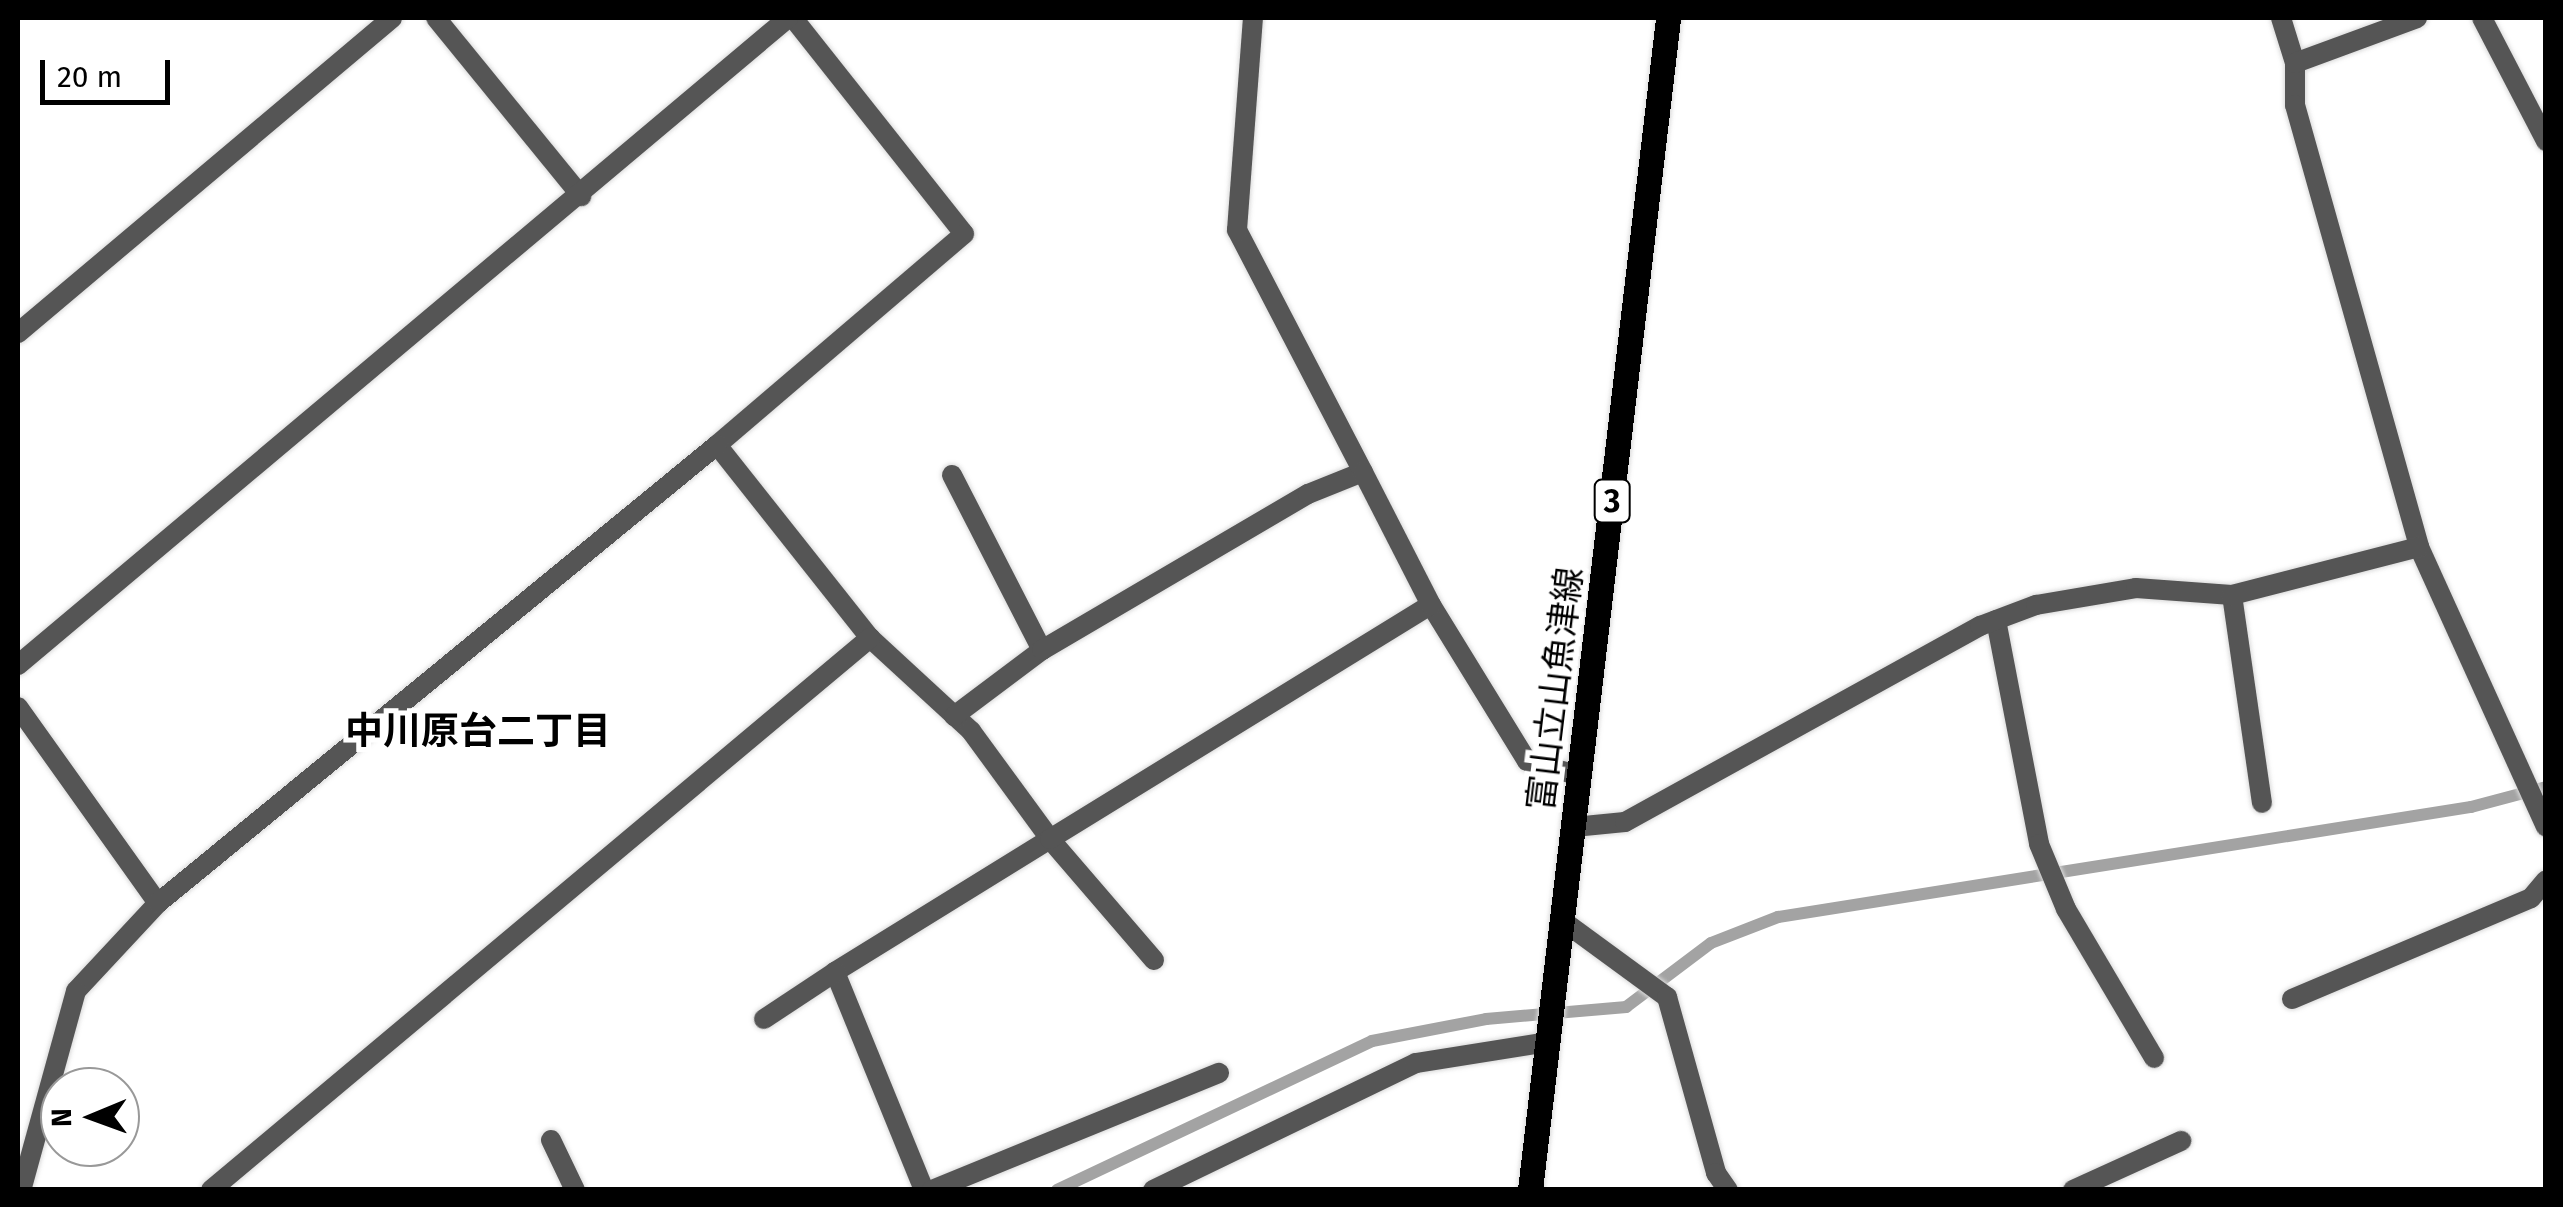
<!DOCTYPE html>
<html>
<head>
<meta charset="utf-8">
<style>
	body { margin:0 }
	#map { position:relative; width:2563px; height:1207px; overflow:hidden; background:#fff; font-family:"Fira Sans","Noto Sans JP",sans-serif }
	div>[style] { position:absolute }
	.stream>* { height:12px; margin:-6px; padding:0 6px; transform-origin:6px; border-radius:6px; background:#a3a3a3 }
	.roads { filter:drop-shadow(0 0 2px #dbdbdb) drop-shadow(0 0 2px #dbdbdb) }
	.street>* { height:20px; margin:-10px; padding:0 10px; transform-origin:10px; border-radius:10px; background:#555 }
	.primary>* { height:25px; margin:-12.5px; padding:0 12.5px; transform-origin:12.5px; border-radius:12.5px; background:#000 }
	span { translate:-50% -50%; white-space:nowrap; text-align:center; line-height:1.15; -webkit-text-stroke:10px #fff; paint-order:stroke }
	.shield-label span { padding:2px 8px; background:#fff; border:2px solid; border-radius:8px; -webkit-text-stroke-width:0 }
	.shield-label { font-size:32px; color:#000; font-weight:700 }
	.street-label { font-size:35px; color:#000 }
	.neighbourhood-label { font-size:38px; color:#000; font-weight:700 }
	.frame { position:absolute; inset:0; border:20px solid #000; pointer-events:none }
	.north { position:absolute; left:40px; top:1067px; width:100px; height:100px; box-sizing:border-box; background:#fff; border:2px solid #999; border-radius:50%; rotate:269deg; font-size:28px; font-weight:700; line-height:40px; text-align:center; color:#000 }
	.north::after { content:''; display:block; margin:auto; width:35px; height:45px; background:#000; clip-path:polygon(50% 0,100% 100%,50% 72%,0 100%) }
	.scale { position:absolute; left:40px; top:60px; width:130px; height:45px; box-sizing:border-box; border:5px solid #000; border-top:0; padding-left:12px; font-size:30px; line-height:35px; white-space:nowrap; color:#000; -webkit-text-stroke:8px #fff; paint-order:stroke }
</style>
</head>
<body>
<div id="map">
	<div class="stream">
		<i style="left:1057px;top:1190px;width:348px;rotate:-25.3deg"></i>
		<i style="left:1372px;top:1041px;width:116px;rotate:-10.9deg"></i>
		<i style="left:1486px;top:1019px;width:141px;rotate:-4.9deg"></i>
		<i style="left:1626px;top:1007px;width:106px;rotate:-37deg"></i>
		<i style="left:1711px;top:943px;width:72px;rotate:-21.2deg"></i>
		<i style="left:1778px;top:917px;width:702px;rotate:-9.02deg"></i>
		<i style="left:2471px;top:807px;width:78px;rotate:-14.9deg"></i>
	</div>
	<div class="roads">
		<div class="street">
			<i style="left:436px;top:18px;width:230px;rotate:50.8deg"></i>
			<i style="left:793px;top:18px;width:275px;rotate:51.6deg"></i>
			<i style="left:964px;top:234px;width:325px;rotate:139.5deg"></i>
			<i style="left:717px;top:445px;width:246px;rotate:51.6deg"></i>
			<i style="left:870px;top:638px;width:137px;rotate:42.6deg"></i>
			<i style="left:971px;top:731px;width:134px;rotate:53.8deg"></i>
			<i style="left:1050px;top:839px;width:253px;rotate:148.3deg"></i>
			<i style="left:835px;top:972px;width:235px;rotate:67.8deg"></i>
			<i style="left:2281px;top:18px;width:47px;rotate:72.7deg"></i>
			<i style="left:2295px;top:63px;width:42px;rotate:90deg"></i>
			<i style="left:2295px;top:105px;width:459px;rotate:74.3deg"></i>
			<i style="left:2419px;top:547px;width:307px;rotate:65.6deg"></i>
			<i style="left:2482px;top:18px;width:139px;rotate:62.5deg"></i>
			<i style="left:2295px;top:63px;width:130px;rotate:-20.2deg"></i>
			<i style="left:18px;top:333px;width:489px;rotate:-40.1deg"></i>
			<i style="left:952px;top:475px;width:197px;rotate:62.8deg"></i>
			<i style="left:1042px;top:650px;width:110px;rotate:143.1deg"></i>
			<i style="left:2232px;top:595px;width:210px;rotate:81.8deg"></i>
			<i style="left:1431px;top:605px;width:183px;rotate:58.4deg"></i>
			<i style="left:1527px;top:761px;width:55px;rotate:15.8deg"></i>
			<i style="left:1996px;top:620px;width:228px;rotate:79.1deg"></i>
			<i style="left:2039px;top:844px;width:70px;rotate:67.4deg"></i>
			<i style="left:2066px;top:909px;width:173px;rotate:59.4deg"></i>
			<i style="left:1042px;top:650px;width:308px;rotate:-30.4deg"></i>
			<i style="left:1308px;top:494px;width:59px;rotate:-21.8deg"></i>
			<i style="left:1363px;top:472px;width:273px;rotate:-117.5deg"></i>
			<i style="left:1237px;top:230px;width:213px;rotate:-85.7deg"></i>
			<i style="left:18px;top:665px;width:1006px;rotate:-40.04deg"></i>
			<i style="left:18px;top:707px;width:241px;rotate:54.5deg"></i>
			<i style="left:158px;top:903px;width:120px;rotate:133deg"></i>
			<i style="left:76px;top:991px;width:206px;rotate:105.4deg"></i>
			<i style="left:1574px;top:827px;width:51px;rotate:-5.6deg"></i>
			<i style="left:1625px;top:822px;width:406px;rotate:-28.9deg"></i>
			<i style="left:1980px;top:626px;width:60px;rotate:-20.6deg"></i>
			<i style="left:2036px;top:605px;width:101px;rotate:-9.6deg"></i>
			<i style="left:2136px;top:588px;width:96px;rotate:4.2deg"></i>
			<i style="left:2232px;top:595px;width:193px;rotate:-14.4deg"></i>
			<i style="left:158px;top:903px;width:723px;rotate:-39.33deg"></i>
			<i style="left:1563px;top:921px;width:129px;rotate:36.2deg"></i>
			<i style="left:1667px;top:997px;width:183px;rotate:74.4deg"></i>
			<i style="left:1716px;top:1173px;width:21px;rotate:55deg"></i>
			<i style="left:1154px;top:960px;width:160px;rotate:-130.7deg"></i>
			<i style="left:1050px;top:839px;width:447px;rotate:-31.6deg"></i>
			<i style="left:1431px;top:605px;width:149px;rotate:-117.1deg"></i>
			<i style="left:2292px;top:999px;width:259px;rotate:-22.9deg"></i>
			<i style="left:2531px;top:898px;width:23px;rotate:-50deg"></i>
			<i style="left:764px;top:1019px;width:85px;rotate:-33.5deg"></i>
			<i style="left:551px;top:1140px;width:55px;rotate:64.4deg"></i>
			<i style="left:211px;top:1190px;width:860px;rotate:-39.95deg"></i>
			<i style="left:932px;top:1190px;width:310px;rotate:-22.2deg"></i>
			<i style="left:1153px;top:1190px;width:292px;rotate:-25.8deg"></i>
			<i style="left:1416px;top:1063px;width:134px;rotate:-9deg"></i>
			<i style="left:2073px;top:1190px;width:119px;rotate:-24.4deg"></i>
		</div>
		<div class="primary">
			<i style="left:1530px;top:1190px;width:1180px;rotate:-83.28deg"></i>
		</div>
	</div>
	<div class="shield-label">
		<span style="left:1612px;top:501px">3</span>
	</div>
	<div class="street-label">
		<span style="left:1555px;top:689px;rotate:-83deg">富山立山魚津線</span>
	</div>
	<div class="neighbourhood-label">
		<span style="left:478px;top:732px">中川原台二丁目</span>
	</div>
	<div class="frame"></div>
	<div class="north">N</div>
	<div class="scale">20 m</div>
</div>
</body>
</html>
